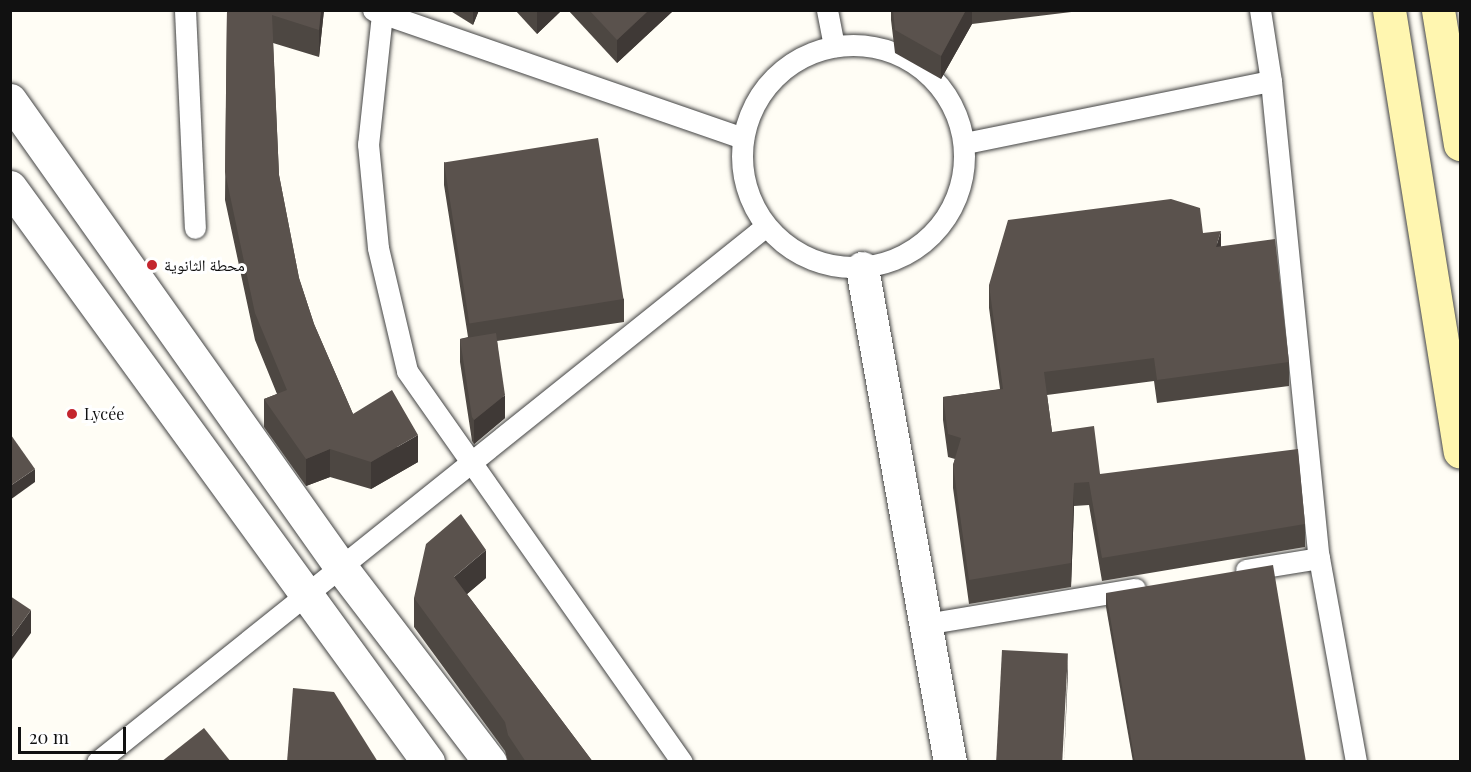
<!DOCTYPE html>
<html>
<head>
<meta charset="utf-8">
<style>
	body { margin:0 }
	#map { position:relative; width:1471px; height:772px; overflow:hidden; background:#fffdf5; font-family:"Playfair Display","Noto Naskh Arabic",serif }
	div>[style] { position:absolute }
	.roads { filter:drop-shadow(0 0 2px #444) drop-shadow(0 0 2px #444) }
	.lane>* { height:21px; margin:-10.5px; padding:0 10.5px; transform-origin:10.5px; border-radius:10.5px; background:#fff }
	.lane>.ring { margin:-10.5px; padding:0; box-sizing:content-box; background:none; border:21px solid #fff; border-radius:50% }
	.street>* { height:33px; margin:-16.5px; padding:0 16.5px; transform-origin:16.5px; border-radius:16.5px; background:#fff }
	.secondary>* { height:33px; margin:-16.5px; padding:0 16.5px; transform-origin:16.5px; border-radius:16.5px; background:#fff6b0 }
	.wall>* { inset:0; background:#4d4742 }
	.shaded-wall>* { inset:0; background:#3f3936 }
	.building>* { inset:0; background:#5a524d; transform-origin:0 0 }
	.dots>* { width:16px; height:16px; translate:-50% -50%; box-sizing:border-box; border:3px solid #fff; border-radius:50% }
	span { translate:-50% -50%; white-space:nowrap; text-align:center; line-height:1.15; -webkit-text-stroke:6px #fff; paint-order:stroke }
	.poi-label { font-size:16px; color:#111 }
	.left { translate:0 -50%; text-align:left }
	.frame { position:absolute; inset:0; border:12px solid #111; pointer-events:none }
	.scale { position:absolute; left:18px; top:727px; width:108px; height:27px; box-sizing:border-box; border:3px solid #111; border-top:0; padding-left:8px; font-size:18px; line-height:21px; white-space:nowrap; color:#111; -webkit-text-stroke:4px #fff; paint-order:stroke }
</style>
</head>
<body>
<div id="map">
	<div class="roads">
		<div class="lane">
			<i style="left:185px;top:10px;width:218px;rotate:87.4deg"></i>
			<i style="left:373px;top:10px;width:392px;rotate:19.1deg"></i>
			<i style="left:827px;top:10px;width:37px;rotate:79deg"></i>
			<i style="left:1260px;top:10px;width:72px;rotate:81.2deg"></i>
			<i style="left:1271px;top:81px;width:479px;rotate:84.3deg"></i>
			<i style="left:1319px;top:558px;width:207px;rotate:79.7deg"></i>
			<i style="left:382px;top:14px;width:131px;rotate:96.1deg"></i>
			<i style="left:368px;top:144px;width:104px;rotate:84.5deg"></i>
			<i style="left:378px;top:248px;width:126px;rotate:76.7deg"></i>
			<i style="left:407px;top:371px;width:478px;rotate:54.9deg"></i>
			<i class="ring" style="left:742px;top:45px;width:201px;height:201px"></i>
			<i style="left:965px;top:143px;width:312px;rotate:-11.5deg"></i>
			<i style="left:1246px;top:570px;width:74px;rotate:-9.3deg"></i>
			<i style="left:925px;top:624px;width:213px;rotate:-9.5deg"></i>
			<i style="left:97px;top:762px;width:857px;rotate:-38.7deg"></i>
		</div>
		<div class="street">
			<i style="left:10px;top:100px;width:571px;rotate:54.7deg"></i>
			<i style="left:340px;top:566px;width:247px;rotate:52.6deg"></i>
			<i style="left:10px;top:187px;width:711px;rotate:53.98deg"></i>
			<i style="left:862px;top:268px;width:502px;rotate:79.9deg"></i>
		</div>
		<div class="secondary">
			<i style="left:1389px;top:10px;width:447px;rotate:80.9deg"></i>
			<i style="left:1438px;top:10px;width:136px;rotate:80.7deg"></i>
		</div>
	</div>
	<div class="wall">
		<i style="clip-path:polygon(227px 10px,324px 10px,319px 57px,273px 43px,279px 175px,299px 278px,314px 324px,353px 414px,418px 462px,371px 489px,330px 477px,306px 486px,264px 427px,264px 399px,277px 394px,255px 340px,225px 200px)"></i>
		<i style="clip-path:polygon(449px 10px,479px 10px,473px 25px)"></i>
		<i style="clip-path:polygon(515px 10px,562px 10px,537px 34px)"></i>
		<i style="clip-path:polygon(568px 10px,674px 10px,617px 63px)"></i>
		<i style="clip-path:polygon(891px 10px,1088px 10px,972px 24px,941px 79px,895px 53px,891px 20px)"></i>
		<i style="clip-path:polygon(444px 162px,624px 299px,624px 322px,497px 341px,505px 418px,474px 444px,472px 441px,460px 362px,460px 339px,468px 337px,444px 185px)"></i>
		<i style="clip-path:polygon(1203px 233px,1221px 247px,1289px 362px,1289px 386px,1157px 403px,1154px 381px,1047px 395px,1052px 432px,1100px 474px,1305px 524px,1305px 547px,1102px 581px,1089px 505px,1074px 506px,1071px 587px,969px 604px,953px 488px,953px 465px,955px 459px,948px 457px,943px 420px,943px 397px,1000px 389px,989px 308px,989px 285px)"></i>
		<i style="clip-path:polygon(486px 578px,467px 594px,593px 762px,508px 762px,505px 751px,414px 627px,414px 598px)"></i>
		<i style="clip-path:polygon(1106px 593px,1306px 762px,1133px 762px,1106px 607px)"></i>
	</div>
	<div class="shaded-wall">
		<i style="clip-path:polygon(321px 10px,324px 10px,319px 57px,319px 30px)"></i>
		<i style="clip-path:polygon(473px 10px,479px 10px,473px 25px)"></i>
		<i style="clip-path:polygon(538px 10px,562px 10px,537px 34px,537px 11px)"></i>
		<i style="clip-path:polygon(649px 10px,674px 10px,617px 63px,617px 40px)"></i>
		<i style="clip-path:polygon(966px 10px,972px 10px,972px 24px,941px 79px,941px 56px)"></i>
		<i style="clip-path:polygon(1221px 231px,1221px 254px,1216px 247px)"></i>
		<i style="clip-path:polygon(505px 395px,505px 418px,474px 444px,474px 420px)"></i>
		<i style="clip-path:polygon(418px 435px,418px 462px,371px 489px,371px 462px)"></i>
		<i style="clip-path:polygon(330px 449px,330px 477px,306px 486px,306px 459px)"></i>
		<i style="clip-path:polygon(35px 469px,35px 482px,10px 500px,10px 486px)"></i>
		<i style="clip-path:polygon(1074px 483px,1074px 506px,1071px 587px,1071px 563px)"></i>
		<i style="clip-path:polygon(486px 550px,486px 578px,454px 605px,454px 577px)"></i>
		<i style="clip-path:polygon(31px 610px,31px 633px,10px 662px,10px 639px)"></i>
		<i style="clip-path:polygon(1068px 653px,1068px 672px,1064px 762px)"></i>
	</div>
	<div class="building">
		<i style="clip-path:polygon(227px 10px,321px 10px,319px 30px,272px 15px,279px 175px,299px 278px,314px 324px,353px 414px,392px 390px,418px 435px,371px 462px,330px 449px,306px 459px,264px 399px,287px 390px,255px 313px,225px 172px)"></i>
		<i style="clip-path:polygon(589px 10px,649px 10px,617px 40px)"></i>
		<i style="clip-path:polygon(893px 10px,966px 10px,941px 56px,895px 30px)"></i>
		<i style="left:598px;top:138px;width:163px;height:156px;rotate:81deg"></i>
		<i style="clip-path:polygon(1171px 199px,1200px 208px,1203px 233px,1221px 231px,1216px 247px,1275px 239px,1289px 362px,1157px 380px,1154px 358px,1044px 372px,1052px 432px,1094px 426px,1100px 474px,1298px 449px,1305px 524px,1102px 558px,1089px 482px,1074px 483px,1071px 563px,969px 580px,953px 465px,961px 438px,948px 434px,943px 397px,1003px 389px,989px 285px,1008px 220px)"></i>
		<i style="clip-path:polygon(496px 333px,505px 395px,474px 420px,472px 417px,460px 339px)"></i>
		<i style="clip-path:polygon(11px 435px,35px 469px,10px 486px,10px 436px)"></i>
		<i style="clip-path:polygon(461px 514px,486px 550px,454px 577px,593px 762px,526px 762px,508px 735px,505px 722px,414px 598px,426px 544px)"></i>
		<i style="clip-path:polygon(1273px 565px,1306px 762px,1135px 762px,1106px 593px)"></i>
		<i style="clip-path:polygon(10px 596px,31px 610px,10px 639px)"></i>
		<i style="left:1002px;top:650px;width:66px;height:112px;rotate:3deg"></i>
		<i style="clip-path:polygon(293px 688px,334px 692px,378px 762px,287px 762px)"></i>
		<i style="clip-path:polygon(204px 728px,231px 762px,161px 762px)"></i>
	</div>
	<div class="dots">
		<i style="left:152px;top:265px;background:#c4262e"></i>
		<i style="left:72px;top:414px;background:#c4262e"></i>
	</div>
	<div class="poi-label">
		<span class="left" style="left:164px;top:265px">محطة الثانوية</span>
		<span class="left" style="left:84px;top:414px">Lycée</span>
	</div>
	<div class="frame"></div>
	<div class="scale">20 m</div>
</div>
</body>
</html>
